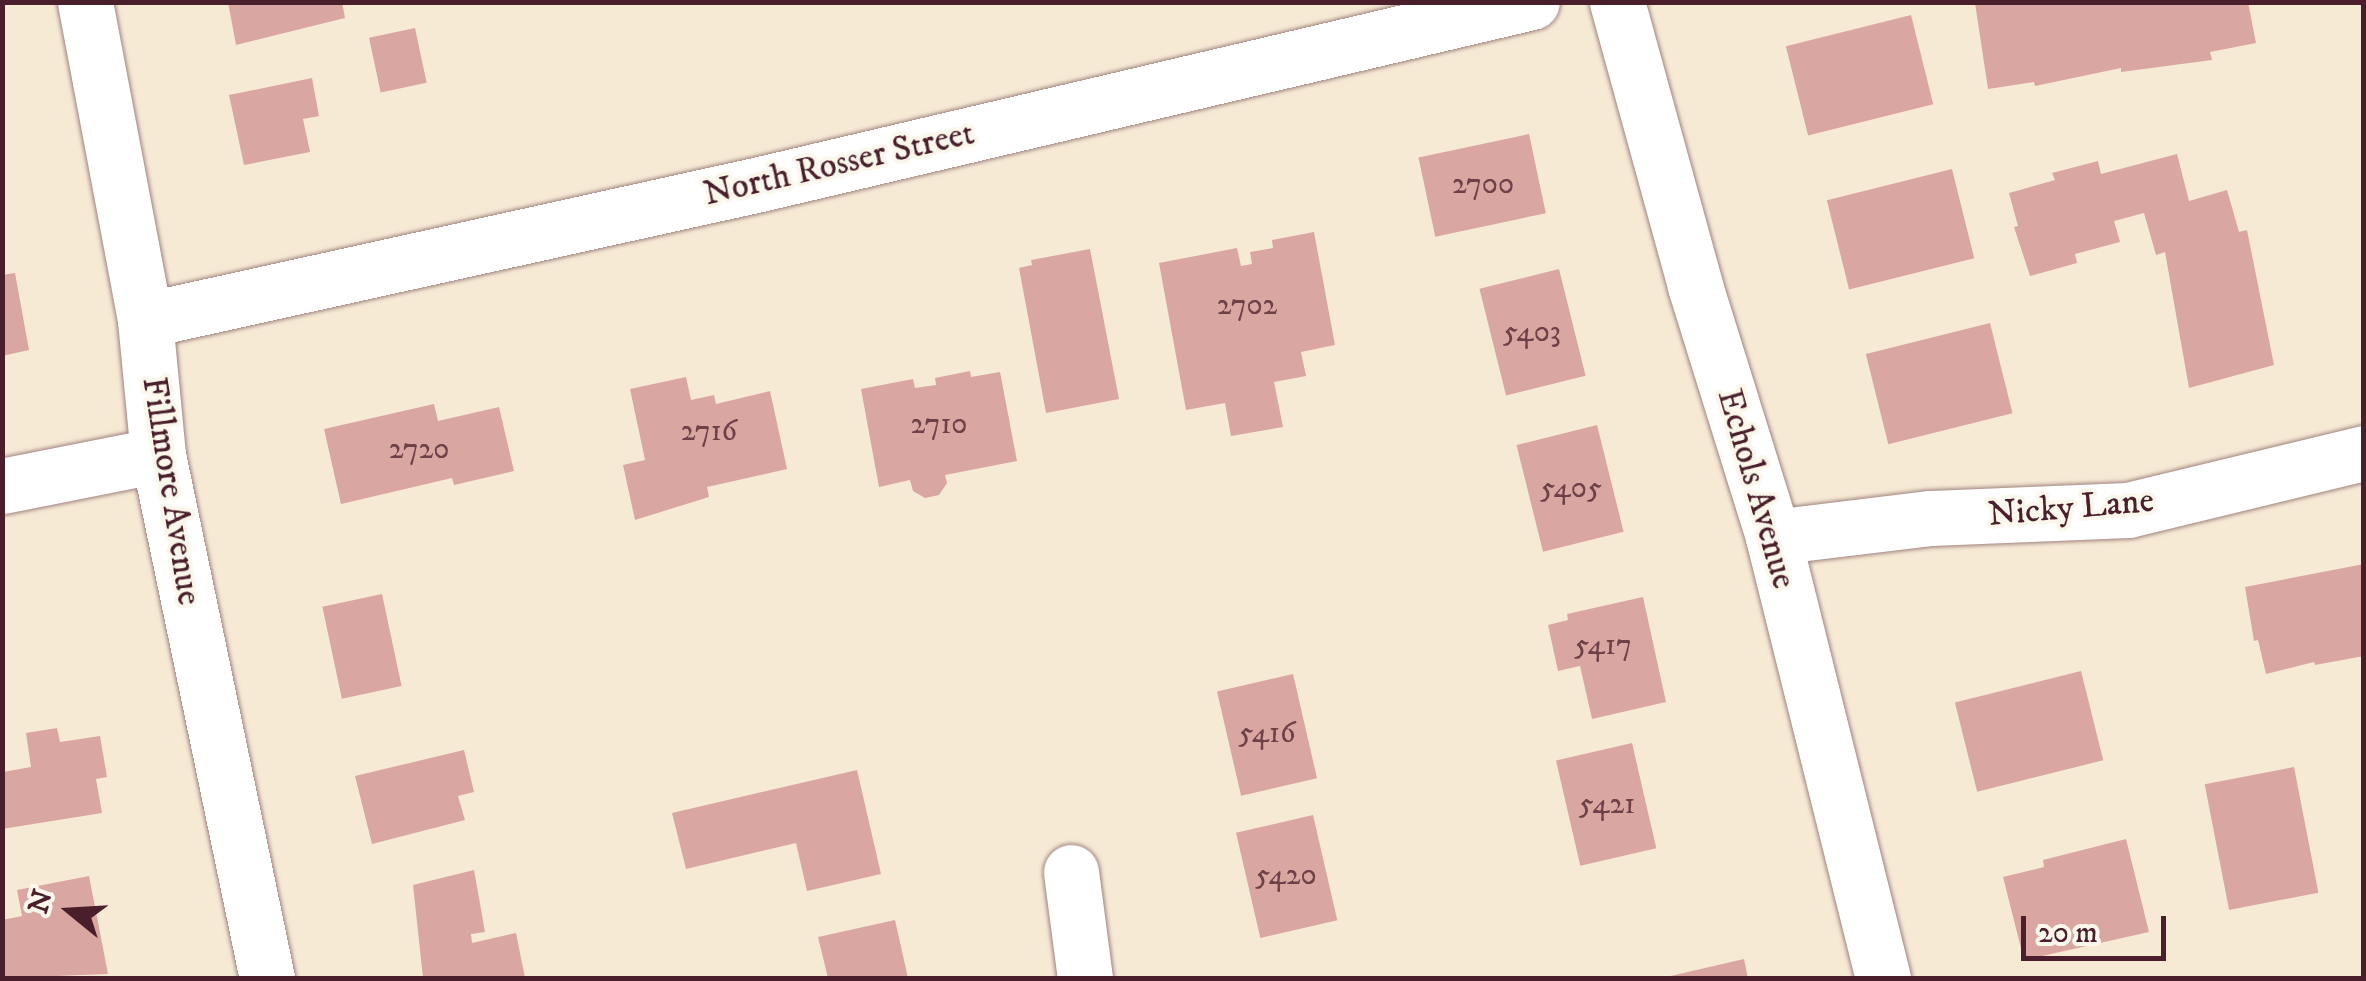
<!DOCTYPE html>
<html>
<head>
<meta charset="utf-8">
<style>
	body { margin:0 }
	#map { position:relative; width:2366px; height:981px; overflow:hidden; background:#f7ead5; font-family:"IM FELL DW Pica",serif }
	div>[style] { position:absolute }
	.building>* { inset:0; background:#daa6a1; transform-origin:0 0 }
	.roads { filter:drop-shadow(0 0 2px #a08480) drop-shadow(0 0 2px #a08480) }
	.minor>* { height:55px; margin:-27.5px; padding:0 27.5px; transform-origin:27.5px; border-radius:27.5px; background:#fff }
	span { translate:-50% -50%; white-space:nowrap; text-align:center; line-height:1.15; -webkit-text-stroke:8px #fbf7ec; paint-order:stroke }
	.number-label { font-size:30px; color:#6e4148 }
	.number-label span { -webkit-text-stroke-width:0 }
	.street-label { font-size:35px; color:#4a1f2b }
	.frame { position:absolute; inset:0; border:5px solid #4a1f2b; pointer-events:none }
	.north { position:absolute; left:20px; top:861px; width:100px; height:100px; -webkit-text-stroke:8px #fbf7ec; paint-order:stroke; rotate:288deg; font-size:28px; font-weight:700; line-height:40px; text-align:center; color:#4a1f2b }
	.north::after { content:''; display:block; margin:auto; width:35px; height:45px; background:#4a1f2b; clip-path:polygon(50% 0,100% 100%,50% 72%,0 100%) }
	.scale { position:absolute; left:2021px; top:916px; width:145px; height:45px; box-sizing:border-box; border:5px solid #4a1f2b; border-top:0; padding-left:12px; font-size:30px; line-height:35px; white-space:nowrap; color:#4a1f2b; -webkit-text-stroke:8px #fbf7ec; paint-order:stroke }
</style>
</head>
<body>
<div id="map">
	<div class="building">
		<i style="clip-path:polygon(228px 2px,342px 2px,345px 18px,236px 45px)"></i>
		<i style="clip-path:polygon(2248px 2px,2256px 43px,2210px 52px,2212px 60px,2121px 72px,2121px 68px,2035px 86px,2034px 82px,1988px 89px,1975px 3px)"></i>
		<i style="left:1911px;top:15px;width:92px;height:129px;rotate:76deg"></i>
		<i style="left:415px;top:28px;width:56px;height:47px;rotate:78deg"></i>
		<i style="clip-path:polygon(312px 78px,319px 116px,303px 119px,310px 152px,244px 165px,229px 95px)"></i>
		<i style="left:1529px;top:134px;width:81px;height:113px;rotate:78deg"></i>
		<i style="clip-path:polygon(2177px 154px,2189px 201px,2227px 190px,2239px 232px,2247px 230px,2274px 365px,2189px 388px,2165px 252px,2156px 255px,2144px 213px,2114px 221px,2120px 242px,2075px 254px,2077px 263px,2030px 276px,2014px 227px,2018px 226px,2009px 193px,2055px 180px,2052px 173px,2098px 161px,2101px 174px)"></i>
		<i style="left:1952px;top:169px;width:92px;height:129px;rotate:76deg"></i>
		<i style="clip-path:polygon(1314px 232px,1335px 345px,1301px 352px,1306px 376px,1274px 382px,1283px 427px,1231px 436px,1225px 403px,1186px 410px,1159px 263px,1237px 248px,1241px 266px,1252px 264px,1250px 252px,1273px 248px,1272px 240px)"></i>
		<i style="clip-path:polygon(1090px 249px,1119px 399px,1046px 413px,1019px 268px,1032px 265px,1031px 260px)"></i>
		<i style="left:1559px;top:269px;width:110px;height:82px;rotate:76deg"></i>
		<i style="clip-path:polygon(15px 273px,29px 350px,2px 356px,2px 275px)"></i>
		<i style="left:1990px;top:323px;width:93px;height:128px;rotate:76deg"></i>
		<i style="clip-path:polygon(970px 371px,971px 377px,1000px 372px,1017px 461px,945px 475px,947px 483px,939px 495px,925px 498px,913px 491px,910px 480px,879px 487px,861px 389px,913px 379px,915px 388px,936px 385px,935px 378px)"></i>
		<i style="clip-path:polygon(686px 377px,691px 400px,714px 395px,716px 404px,770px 391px,787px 469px,707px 487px,709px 497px,635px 520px,623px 465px,645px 460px,630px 389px)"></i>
		<i style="clip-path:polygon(434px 404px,438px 421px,499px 407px,514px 471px,454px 485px,452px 478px,341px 504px,324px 429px)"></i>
		<i style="left:1597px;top:425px;width:110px;height:83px;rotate:76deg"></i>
		<i style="clip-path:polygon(2364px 564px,2364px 656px,2315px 665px,2314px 662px,2266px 674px,2258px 640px,2254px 641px,2245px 587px)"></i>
		<i style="left:382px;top:594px;width:94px;height:61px;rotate:78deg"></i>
		<i style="clip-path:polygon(1643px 597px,1666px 702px,1592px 719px,1580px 666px,1558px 671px,1548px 625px,1568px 620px,1567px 614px)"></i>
		<i style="left:2081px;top:671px;width:92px;height:130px;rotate:76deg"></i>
		<i style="left:1293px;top:674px;width:107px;height:78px;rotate:77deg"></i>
		<i style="clip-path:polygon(57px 728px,60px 742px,100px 736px,107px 777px,96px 779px,102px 813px,2px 829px,3px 772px,31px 767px,26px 733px)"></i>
		<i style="left:1632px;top:743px;width:108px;height:78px;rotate:77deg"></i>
		<i style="clip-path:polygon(464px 750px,474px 792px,458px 796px,465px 820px,372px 844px,355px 776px)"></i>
		<i style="left:2294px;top:767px;width:128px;height:91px;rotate:79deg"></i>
		<i style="clip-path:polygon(857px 770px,881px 874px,807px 891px,796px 843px,686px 869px,672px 813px)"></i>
		<i style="left:1313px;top:815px;width:108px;height:79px;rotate:77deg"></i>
		<i style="clip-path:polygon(2126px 839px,2149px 932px,2024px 960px,2003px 877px,2044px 867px,2043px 860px)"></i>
		<i style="clip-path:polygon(474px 870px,485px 932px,471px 934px,472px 943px,516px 933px,525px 978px,423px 978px,413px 885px)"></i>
		<i style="clip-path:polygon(89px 876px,108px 974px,5px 978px,2px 920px,22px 916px,17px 890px)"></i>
		<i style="clip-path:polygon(895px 920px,908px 978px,828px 978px,818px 937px)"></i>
		<i style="clip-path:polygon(1744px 959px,1748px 978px,1666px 978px,1666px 977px)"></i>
	</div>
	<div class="roads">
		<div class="minor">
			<i style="left:85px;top:2px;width:324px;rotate:79.3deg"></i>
			<i style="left:145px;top:320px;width:136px;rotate:84.5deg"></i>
			<i style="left:158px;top:455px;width:534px;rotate:78.23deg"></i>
			<i style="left:1617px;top:2px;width:295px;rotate:74.6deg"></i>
			<i style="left:1695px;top:286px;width:263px;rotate:72.7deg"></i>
			<i style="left:1773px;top:537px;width:455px;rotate:76deg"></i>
			<i style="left:145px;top:320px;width:630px;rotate:-12.47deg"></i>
			<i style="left:760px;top:184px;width:793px;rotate:-13.27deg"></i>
			<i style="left:2px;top:486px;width:159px;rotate:-11.2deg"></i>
			<i style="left:1773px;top:537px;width:159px;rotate:-6.9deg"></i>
			<i style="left:1931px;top:518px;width:197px;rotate:-2.3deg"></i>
			<i style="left:2128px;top:510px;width:243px;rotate:-13.6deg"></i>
			<i style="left:1071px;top:872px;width:107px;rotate:82.5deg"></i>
		</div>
	</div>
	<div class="number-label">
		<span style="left:1483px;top:185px">2700</span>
		<span style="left:1247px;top:306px">2702</span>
		<span style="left:1532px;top:333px">5403</span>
		<span style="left:939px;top:425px">2710</span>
		<span style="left:709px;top:432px">2716</span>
		<span style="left:419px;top:450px">2720</span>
		<span style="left:1571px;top:489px">5405</span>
		<span style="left:1603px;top:646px">5417</span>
		<span style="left:1267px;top:734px">5416</span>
		<span style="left:1607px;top:805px">5421</span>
		<span style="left:1286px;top:876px">5420</span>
	</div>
	<div class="street-label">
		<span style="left:839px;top:164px;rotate:-13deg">North Rosser Street</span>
		<span style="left:1756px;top:489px;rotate:74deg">Echols Avenue</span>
		<span style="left:171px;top:491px;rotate:81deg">Fillmore Avenue</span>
		<span style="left:2071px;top:508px;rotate:-5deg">Nicky Lane</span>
	</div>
	<div class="frame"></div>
	<div class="north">N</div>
	<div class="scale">20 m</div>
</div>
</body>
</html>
